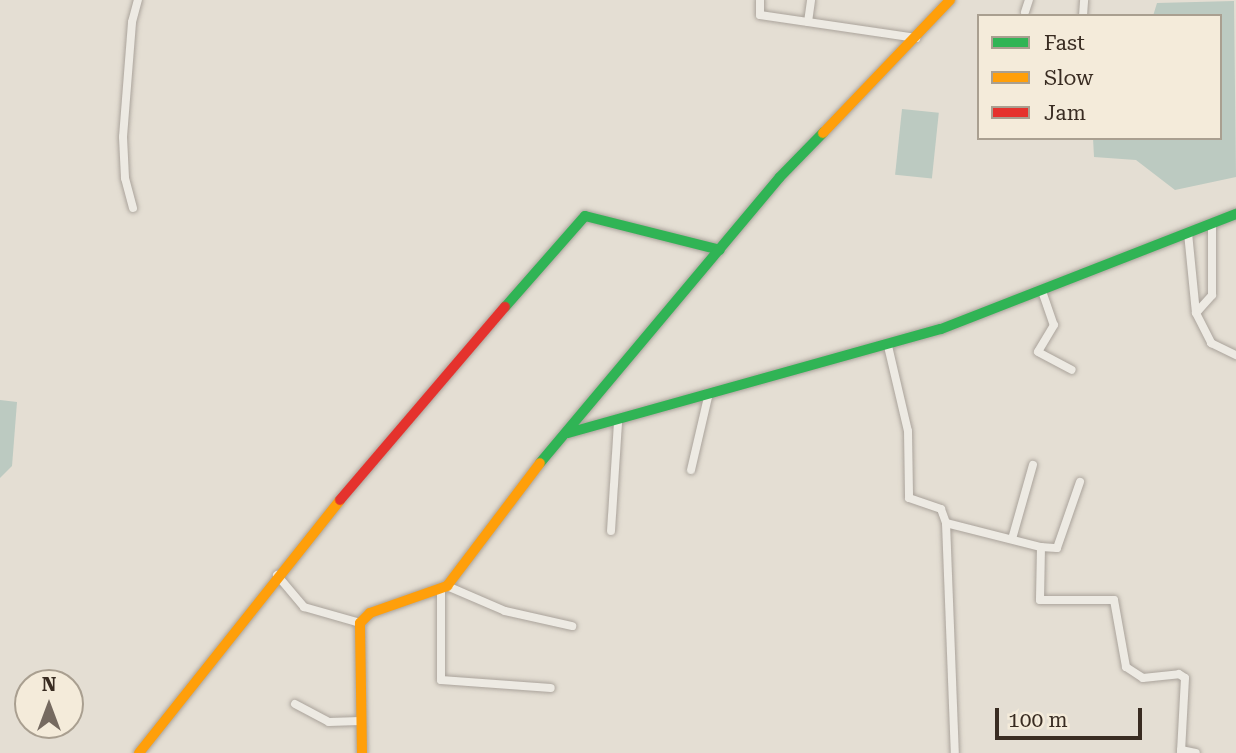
<!DOCTYPE html>
<html>
<head>
<meta charset="utf-8">
<style>
	body { margin:0 }
	#map { position:relative; width:1236px; height:753px; overflow:hidden; background:#e4ded3; font-family:"Roboto Serif",serif }
	div>[style] { position:absolute }
	.water>* { inset:0; background:#bccac1; transform-origin:0 0 }
	.roads { filter:drop-shadow(0 0 2px #aaa39b) drop-shadow(0 0 2px #aaa39b) }
	.street>* { height:8px; margin:-4px; padding:0 4px; transform-origin:4px; border-radius:4px; background:#edeae3 }
	.fast>* { height:10px; margin:-5px; padding:0 5px; transform-origin:5px; border-radius:5px; background:#30b455 }
	.slow>* { height:10px; margin:-5px; padding:0 5px; transform-origin:5px; border-radius:5px; background:#ff9f0a }
	.jam>* { height:10px; margin:-5px; padding:0 5px; transform-origin:5px; border-radius:5px; background:#e5322d }
	span { translate:-50% -50%; white-space:nowrap; text-align:center; line-height:1.15; -webkit-text-stroke:5px #f4ebda; paint-order:stroke }
	.legend { position:absolute; left:977px; top:14px; width:245px; height:126px; box-sizing:border-box; background:#f4ebda; border:2px solid #a99f90; margin:0; padding:9px 12px; list-style:none; font-size:21px; color:#392c22 }
	.legend li { display:flex; align-items:center; gap:14px; height:35px }
	.legend b { width:35px; border:2px solid #a99f90 }
	.north { position:absolute; left:14px; top:669px; width:70px; height:70px; box-sizing:border-box; background:#f4ebda; border:2px solid #a99f90; border-radius:50%; rotate:0deg; font-size:19px; font-weight:700; line-height:28px; text-align:center; color:#392c22 }
	.north::after { content:''; display:block; margin:auto; width:24px; height:32px; background:#756a60; clip-path:polygon(50% 0,100% 100%,50% 72%,0 100%) }
	.scale { position:absolute; left:995px; top:708px; width:147px; height:32px; box-sizing:border-box; border:4px solid #392c22; border-top:0; padding-left:9px; font-size:21px; line-height:24px; white-space:nowrap; color:#392c22; -webkit-text-stroke:5px #f4ebda; paint-order:stroke }
</style>
</head>
<body>
<div id="map">
	<div class="water">
		<i style="clip-path:polygon(1234px 1px,1236px 177px,1175px 190px,1136px 160px,1094px 157px,1093px 138px,1220px 138px,1220px 16px,1153px 16px,1157px 3px)"></i>
		<i style="left:902px;top:109px;width:37px;height:66px;rotate:6deg"></i>
		<i style="clip-path:polygon(0 400px,17px 402px,12px 466px,0 478px)"></i>
	</div>
	<div class="roads">
		<div class="street">
			<i style="left:760px;top:0;width:15px;rotate:90deg"></i>
			<i style="left:760px;top:15px;width:158px;rotate:8.4deg"></i>
			<i style="left:1025px;top:12px;width:13px;rotate:-72deg"></i>
			<i style="left:1083px;top:16px;width:16px;rotate:-86deg"></i>
			<i style="left:808px;top:22px;width:22px;rotate:-82deg"></i>
			<i style="left:133px;top:208px;width:31px;rotate:-105deg"></i>
			<i style="left:125px;top:178px;width:41px;rotate:-92.8deg"></i>
			<i style="left:123px;top:137px;width:115px;rotate:-85.5deg"></i>
			<i style="left:132px;top:22px;width:23px;rotate:-75deg"></i>
			<i style="left:1188px;top:233px;width:80px;rotate:84.3deg"></i>
			<i style="left:1196px;top:313px;width:34px;rotate:63deg"></i>
			<i style="left:1211px;top:343px;width:28px;rotate:26deg"></i>
			<i style="left:1042px;top:291px;width:36px;rotate:71deg"></i>
			<i style="left:1054px;top:325px;width:31px;rotate:121deg"></i>
			<i style="left:1038px;top:352px;width:38px;rotate:28deg"></i>
			<i style="left:1196px;top:313px;width:24px;rotate:-48deg"></i>
			<i style="left:1212px;top:295px;width:71px;rotate:-90deg"></i>
			<i style="left:888px;top:346px;width:87px;rotate:76.8deg"></i>
			<i style="left:908px;top:431px;width:67px;rotate:89.1deg"></i>
			<i style="left:909px;top:498px;width:34px;rotate:19deg"></i>
			<i style="left:941px;top:509px;width:15px;rotate:70deg"></i>
			<i style="left:946px;top:523px;width:230px;rotate:87.8deg"></i>
			<i style="left:691px;top:470px;width:75px;rotate:-76.9deg"></i>
			<i style="left:946px;top:523px;width:98px;rotate:14.2deg"></i>
			<i style="left:1041px;top:547px;width:53px;rotate:91.1deg"></i>
			<i style="left:1040px;top:600px;width:74px"></i>
			<i style="left:1114px;top:600px;width:68px;rotate:79.8deg"></i>
			<i style="left:1126px;top:667px;width:20px;rotate:33deg"></i>
			<i style="left:1143px;top:678px;width:36px;rotate:-6deg"></i>
			<i style="left:1179px;top:674px;width:7px;rotate:34deg"></i>
			<i style="left:1185px;top:678px;width:75px;rotate:93.1deg"></i>
			<i style="left:611px;top:531px;width:109px;rotate:-86.3deg"></i>
			<i style="left:1012px;top:539px;width:77px;rotate:-74.2deg"></i>
			<i style="left:1041px;top:547px;width:16px;rotate:4deg"></i>
			<i style="left:1057px;top:548px;width:70px;rotate:-70.8deg"></i>
			<i style="left:277px;top:575px;width:42px;rotate:49.8deg"></i>
			<i style="left:304px;top:607px;width:58px;rotate:15.9deg"></i>
			<i style="left:447px;top:586px;width:63px;rotate:23.3deg"></i>
			<i style="left:505px;top:611px;width:69px;rotate:12.6deg"></i>
			<i style="left:441px;top:590px;width:90px;rotate:90deg"></i>
			<i style="left:441px;top:680px;width:110px;rotate:4.2deg"></i>
			<i style="left:295px;top:704px;width:38px;rotate:28deg"></i>
			<i style="left:329px;top:722px;width:31px;rotate:-2deg"></i>
			<i style="left:1181px;top:750px;width:15px;rotate:11deg"></i>
		</div>
		<div class="fast">
			<i style="left:505px;top:307px;width:121px;rotate:-48.7deg"></i>
			<i style="left:585px;top:216px;width:139px;rotate:14.1deg"></i>
			<i style="left:568px;top:433px;width:387px;rotate:-15.6deg"></i>
			<i style="left:941px;top:329px;width:317px;rotate:-21.3deg"></i>
			<i style="left:540px;top:463px;width:373px;rotate:-50deg"></i>
			<i style="left:780px;top:177px;width:62px;rotate:-45.7deg"></i>
		</div>
		<div class="slow">
			<i style="left:823px;top:133px;width:184px;rotate:-46.3deg"></i>
			<i style="left:139px;top:753px;width:323px;rotate:-51.5deg"></i>
			<i style="left:362px;top:753px;width:130px;rotate:-90.9deg"></i>
			<i style="left:360px;top:623px;width:14px;rotate:-45deg"></i>
			<i style="left:370px;top:613px;width:82px;rotate:-19.3deg"></i>
			<i style="left:447px;top:586px;width:154px;rotate:-52.9deg"></i>
		</div>
		<div class="jam">
			<i style="left:340px;top:500px;width:254px;rotate:-49.5deg"></i>
		</div>
	</div>
	<ul class="legend">
	<li><b style="height:9px;background:#30b455"></b>Fast</li>
	<li><b style="height:9px;background:#ff9f0a"></b>Slow</li>
	<li><b style="height:9px;background:#e5322d"></b>Jam</li>
	</ul>
	<div class="north">N</div>
	<div class="scale">100 m</div>
</div>
</body>
</html>
